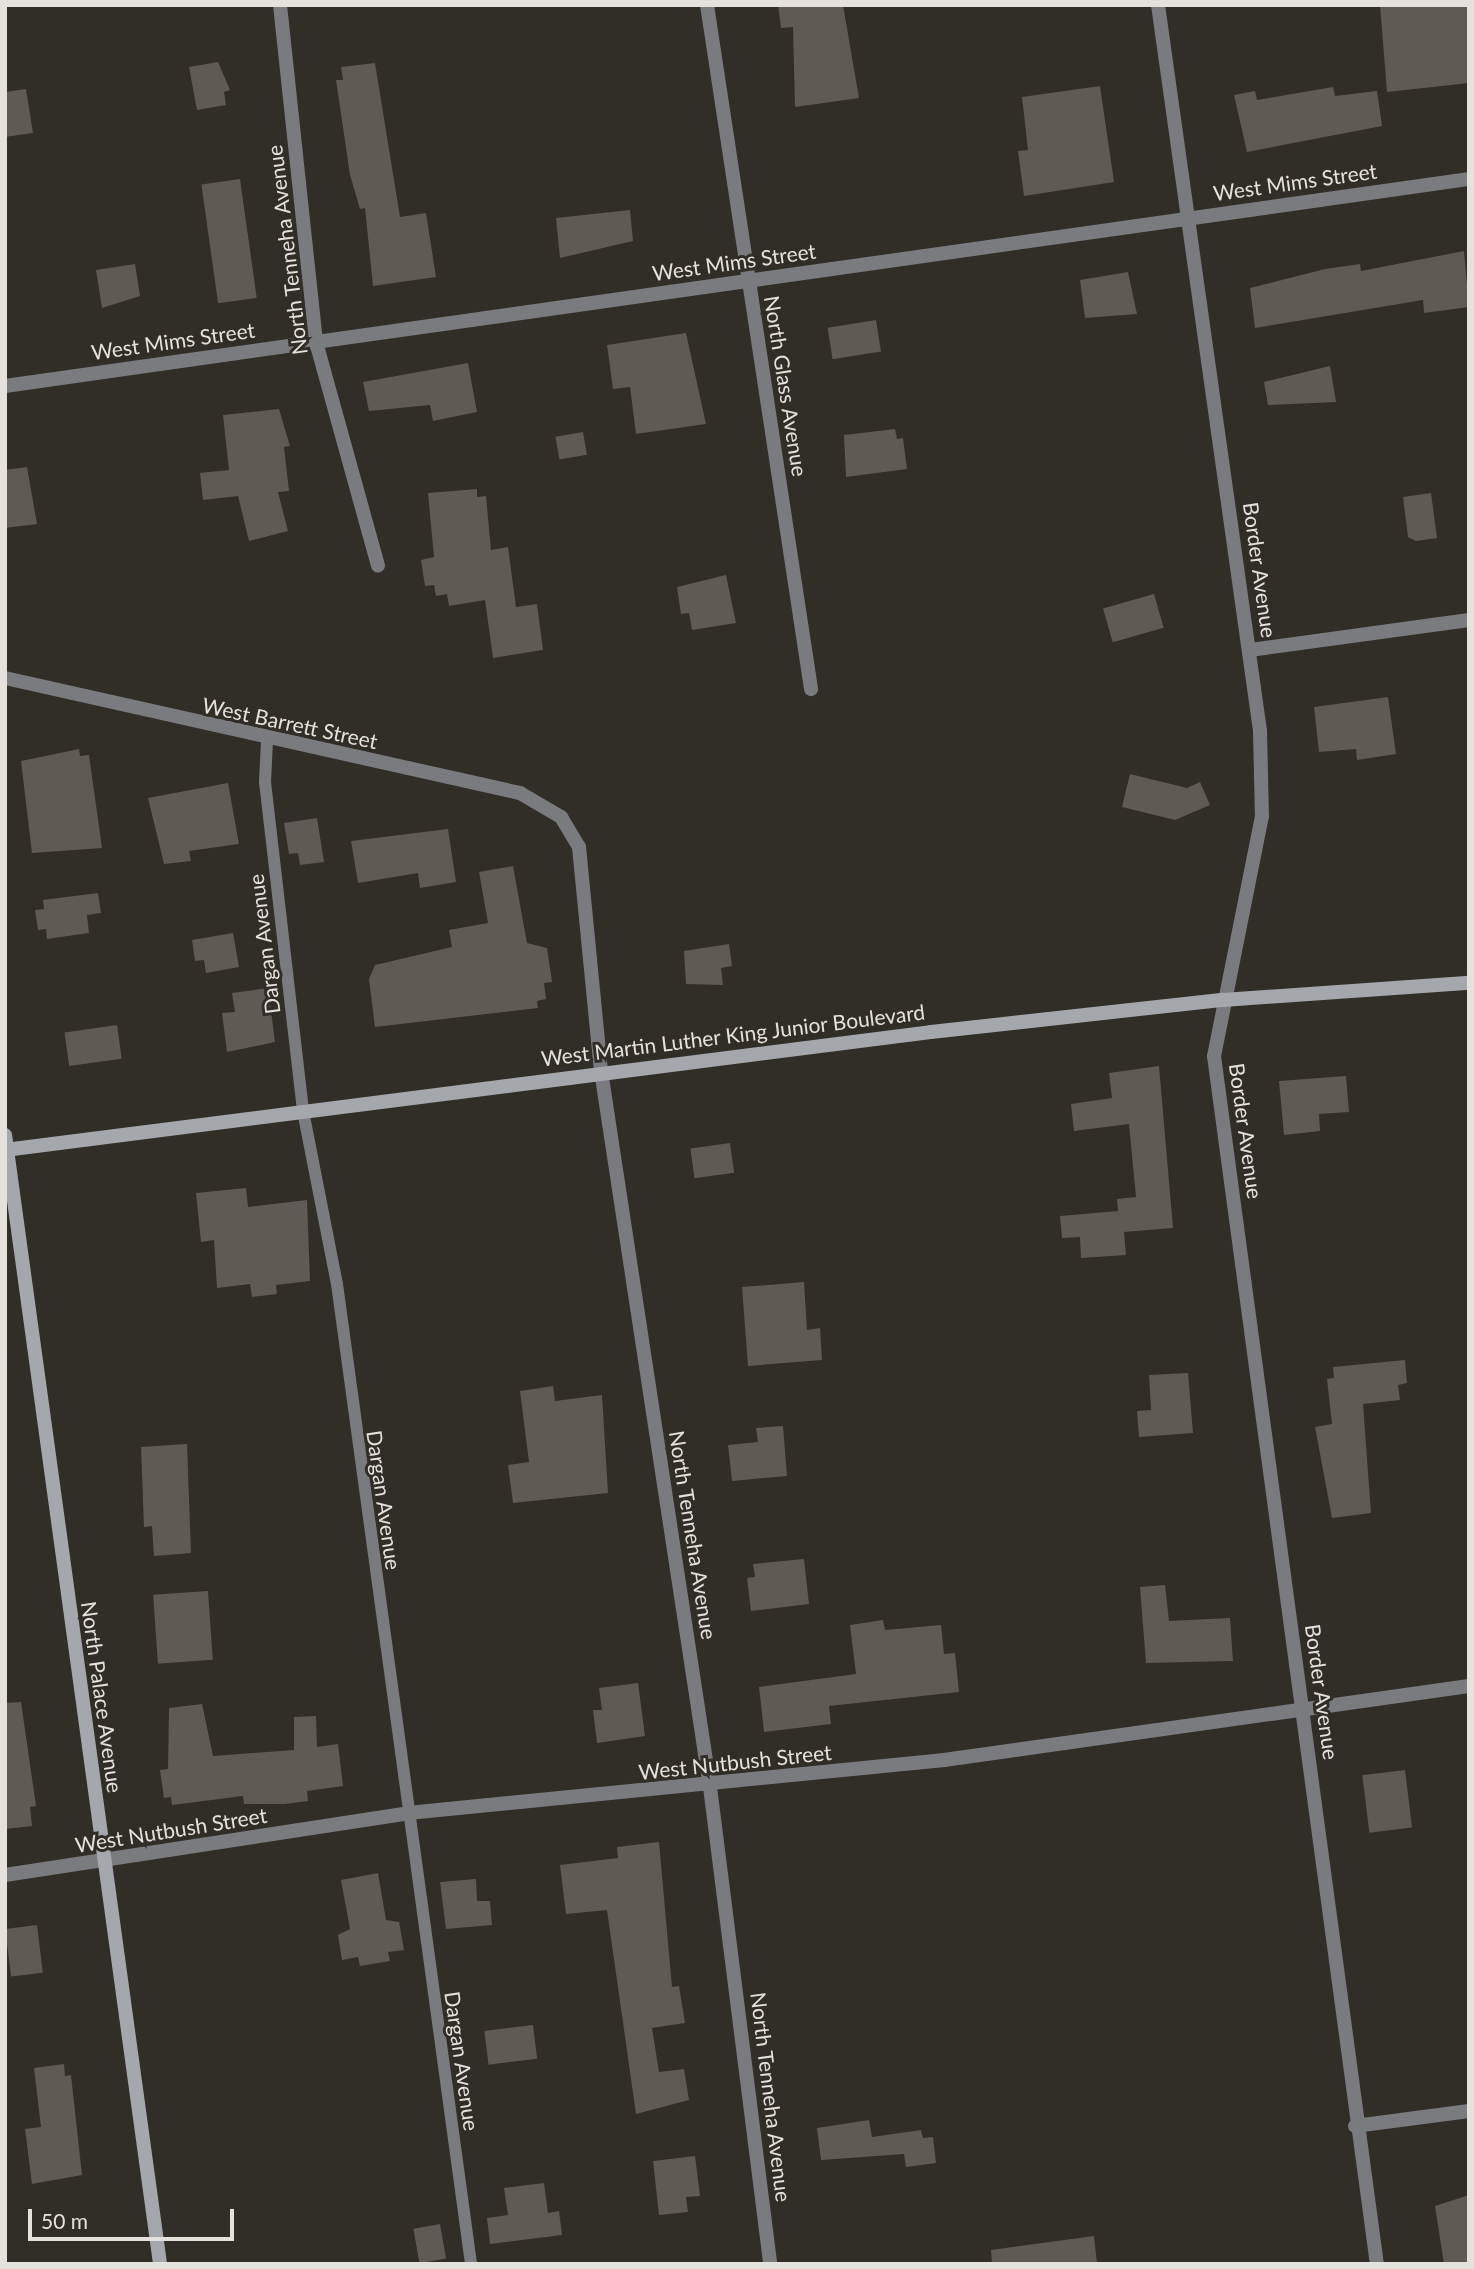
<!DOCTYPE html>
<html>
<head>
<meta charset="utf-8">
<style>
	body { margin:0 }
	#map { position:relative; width:1474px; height:2269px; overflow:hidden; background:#312d27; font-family:Lato,sans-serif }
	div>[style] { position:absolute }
	.building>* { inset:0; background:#5f5a53; transform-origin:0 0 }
	.lane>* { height:12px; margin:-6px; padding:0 6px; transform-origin:6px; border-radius:6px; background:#797b7f }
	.street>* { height:14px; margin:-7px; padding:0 7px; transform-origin:7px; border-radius:7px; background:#797b7f }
	.secondary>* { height:14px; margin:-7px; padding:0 7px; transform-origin:7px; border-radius:7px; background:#a4a8ad }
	span { translate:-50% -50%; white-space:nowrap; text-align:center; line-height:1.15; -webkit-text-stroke:6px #312d27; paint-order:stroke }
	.street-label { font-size:21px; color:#e5e2de }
	.frame { position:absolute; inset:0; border:7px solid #e5e2de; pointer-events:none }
	.scale { position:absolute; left:28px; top:2209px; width:206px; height:32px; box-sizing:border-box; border:4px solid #e5e2de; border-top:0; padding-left:9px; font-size:21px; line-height:24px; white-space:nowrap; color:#e5e2de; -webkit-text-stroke:5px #312d27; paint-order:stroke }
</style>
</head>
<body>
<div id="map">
	<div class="building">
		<i style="clip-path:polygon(778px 5px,843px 5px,859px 98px,795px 107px,793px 27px,781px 28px)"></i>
		<i style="clip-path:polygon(1380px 5px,1467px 5px,1469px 83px,1387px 92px)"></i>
		<i style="clip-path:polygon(218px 62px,230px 90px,224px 92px,226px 105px,197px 110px,189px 67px)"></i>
		<i style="clip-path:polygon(375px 63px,400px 217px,426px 213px,436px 277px,373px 286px,365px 208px,360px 209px,350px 175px,336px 80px,343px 80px,341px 67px)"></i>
		<i style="clip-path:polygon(1100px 86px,1114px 182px,1024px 196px,1018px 151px,1028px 150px,1022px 97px)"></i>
		<i style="clip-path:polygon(1333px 87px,1335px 96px,1377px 91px,1382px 126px,1247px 152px,1234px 95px,1255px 91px,1257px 100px)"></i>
		<i style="clip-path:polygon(26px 89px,33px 133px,5px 137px,5px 92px)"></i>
		<i style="left:240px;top:179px;width:120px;height:39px;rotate:82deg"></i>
		<i style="clip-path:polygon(630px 210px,633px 241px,560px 258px,556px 218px)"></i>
		<i style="clip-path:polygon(1464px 251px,1469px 307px,1424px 313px,1423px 300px,1255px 328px,1250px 288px,1325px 269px,1360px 264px,1361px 271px)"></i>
		<i style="clip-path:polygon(135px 264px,140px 296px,102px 308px,96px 270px)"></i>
		<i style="clip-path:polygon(1128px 272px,1137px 314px,1085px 318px,1080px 280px)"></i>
		<i style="left:876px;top:320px;width:32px;height:49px;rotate:81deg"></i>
		<i style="clip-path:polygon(686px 333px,706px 424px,636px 434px,630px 387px,613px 389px,607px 345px)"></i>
		<i style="clip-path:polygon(468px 363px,477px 412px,433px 421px,430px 405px,369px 411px,363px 382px)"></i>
		<i style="clip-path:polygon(1330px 366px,1336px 402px,1268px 405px,1264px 382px)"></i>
		<i style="clip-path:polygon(279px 409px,290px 446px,284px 447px,289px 491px,278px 492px,288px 531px,249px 541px,238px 496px,203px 500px,200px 473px,229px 470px,223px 415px)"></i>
		<i style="clip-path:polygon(895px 429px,897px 439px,903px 438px,907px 469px,846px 477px,844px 435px)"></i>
		<i style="left:583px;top:432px;width:23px;height:28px;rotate:80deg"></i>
		<i style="clip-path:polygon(27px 467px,37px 524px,5px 528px,5px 470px)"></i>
		<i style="clip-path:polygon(477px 489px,477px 497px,486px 496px,491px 550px,508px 547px,516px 607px,537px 604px,543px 650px,493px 658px,485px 600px,449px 606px,447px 594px,436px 596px,434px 585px,425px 586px,421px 560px,434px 557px,428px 493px)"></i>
		<i style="clip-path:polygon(1431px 493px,1437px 538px,1416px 541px,1408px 537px,1403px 497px)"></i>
		<i style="clip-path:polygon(726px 575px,736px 623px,692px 630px,689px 613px,681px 614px,677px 587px)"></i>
		<i style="left:1154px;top:594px;width:35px;height:53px;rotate:74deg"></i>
		<i style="clip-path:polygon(1388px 697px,1396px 754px,1357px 760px,1356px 749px,1319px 752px,1314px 707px)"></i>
		<i style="clip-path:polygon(79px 749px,80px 756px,89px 755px,102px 848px,32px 853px,21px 761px)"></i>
		<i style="clip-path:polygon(1130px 774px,1187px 788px,1200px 782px,1210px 805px,1175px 820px,1122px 807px)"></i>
		<i style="clip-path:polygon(228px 783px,239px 844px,189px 851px,191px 861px,164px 864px,148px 798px)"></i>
		<i style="clip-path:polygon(317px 818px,324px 862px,300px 865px,298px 853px,289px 854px,284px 823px)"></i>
		<i style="clip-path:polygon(448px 829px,456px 882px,420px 888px,418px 873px,358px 883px,351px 841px)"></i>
		<i style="clip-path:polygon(513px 866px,527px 943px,547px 948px,552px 982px,544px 983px,546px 999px,537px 1001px,538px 1008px,375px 1027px,369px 979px,375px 965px,452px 947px,449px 930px,488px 923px,479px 872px)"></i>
		<i style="clip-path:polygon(98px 893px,101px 913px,87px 915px,89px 933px,47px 939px,46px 929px,38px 930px,35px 910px,44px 909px,43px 900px)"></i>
		<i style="clip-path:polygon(233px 933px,239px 967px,206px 973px,204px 960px,195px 961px,192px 940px)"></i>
		<i style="clip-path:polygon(729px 944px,732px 966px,721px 968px,723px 985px,686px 984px,684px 951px)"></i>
		<i style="clip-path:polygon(268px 988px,275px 1042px,227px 1052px,222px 1013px,235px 1012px,232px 993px)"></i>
		<i style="left:117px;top:1025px;width:34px;height:53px;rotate:82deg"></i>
		<i style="clip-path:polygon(1159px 1066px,1173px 1228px,1124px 1232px,1126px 1255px,1081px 1258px,1080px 1237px,1062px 1238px,1060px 1216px,1118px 1211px,1117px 1199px,1136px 1197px,1129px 1124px,1074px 1131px,1071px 1104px,1112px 1098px,1109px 1073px)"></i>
		<i style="clip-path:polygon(1346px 1076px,1349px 1112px,1319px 1114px,1320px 1131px,1284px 1135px,1279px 1081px)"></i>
		<i style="left:730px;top:1143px;width:30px;height:40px;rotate:82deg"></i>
		<i style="clip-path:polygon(246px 1188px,248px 1207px,307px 1200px,310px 1281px,276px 1285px,277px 1294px,252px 1297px,250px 1284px,217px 1288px,214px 1240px,201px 1242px,196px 1193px)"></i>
		<i style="clip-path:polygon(804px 1282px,807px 1330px,820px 1328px,822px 1360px,748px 1366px,742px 1287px)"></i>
		<i style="clip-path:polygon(1405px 1360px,1407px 1383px,1398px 1385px,1400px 1400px,1363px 1404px,1371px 1513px,1332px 1518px,1315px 1427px,1332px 1424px,1327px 1379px,1334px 1378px,1333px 1367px)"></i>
		<i style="clip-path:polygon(1188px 1373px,1193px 1433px,1139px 1437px,1137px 1411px,1151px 1410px,1149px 1375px)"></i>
		<i style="clip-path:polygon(553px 1386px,555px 1401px,602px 1395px,608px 1493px,513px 1503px,508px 1465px,529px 1462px,520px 1391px)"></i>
		<i style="clip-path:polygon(783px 1426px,787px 1476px,732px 1481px,728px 1445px,758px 1442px,756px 1428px)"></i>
		<i style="clip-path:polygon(187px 1444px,191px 1553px,154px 1556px,152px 1526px,144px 1527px,141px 1447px)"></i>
		<i style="clip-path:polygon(804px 1559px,809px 1604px,751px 1611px,747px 1578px,755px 1577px,753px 1564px)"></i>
		<i style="clip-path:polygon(1165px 1585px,1169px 1621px,1230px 1618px,1233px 1661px,1146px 1663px,1140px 1587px)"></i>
		<i style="left:208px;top:1591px;width:69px;height:55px;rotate:86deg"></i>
		<i style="clip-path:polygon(883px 1620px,885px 1630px,941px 1625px,944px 1654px,955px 1653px,959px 1692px,829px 1706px,831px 1724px,764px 1732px,759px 1687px,856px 1674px,850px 1625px)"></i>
		<i style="clip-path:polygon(638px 1683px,645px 1736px,597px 1743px,593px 1710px,602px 1710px,599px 1688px)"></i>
		<i style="clip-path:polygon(21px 1702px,36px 1806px,30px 1807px,32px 1826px,5px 1829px,5px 1703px)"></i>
		<i style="clip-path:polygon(202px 1704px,213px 1756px,294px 1750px,294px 1717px,316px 1716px,317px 1747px,338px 1744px,343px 1786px,307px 1791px,308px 1801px,285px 1804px,244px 1804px,243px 1796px,172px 1805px,171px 1797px,164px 1798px,160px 1770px,168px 1769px,169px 1708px)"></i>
		<i style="left:1405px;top:1770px;width:58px;height:43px;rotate:83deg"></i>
		<i style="clip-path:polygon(659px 1842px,672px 1987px,679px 1986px,685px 2023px,652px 2028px,659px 2072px,684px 2069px,689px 2100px,636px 2114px,607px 1910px,566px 1914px,560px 1865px,618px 1858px,617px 1847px)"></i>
		<i style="clip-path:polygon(378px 1873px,386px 1920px,399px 1922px,404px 1950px,388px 1952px,390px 1961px,360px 1966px,358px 1957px,342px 1960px,338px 1935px,350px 1929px,341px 1880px)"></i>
		<i style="clip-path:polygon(476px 1879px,477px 1901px,490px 1901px,492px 1925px,446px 1929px,440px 1882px)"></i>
		<i style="left:37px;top:1925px;width:48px;height:32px;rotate:83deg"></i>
		<i style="left:533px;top:2025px;width:34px;height:49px;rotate:83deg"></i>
		<i style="clip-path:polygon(64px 2064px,65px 2076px,71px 2075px,82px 2175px,32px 2184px,25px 2129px,41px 2127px,34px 2068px)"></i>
		<i style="clip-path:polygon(869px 2120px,872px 2137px,921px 2130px,923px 2138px,933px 2137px,936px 2163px,906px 2167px,904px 2154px,821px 2160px,817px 2128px)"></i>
		<i style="clip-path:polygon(695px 2156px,700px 2196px,686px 2197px,688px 2212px,659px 2215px,653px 2161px)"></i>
		<i style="clip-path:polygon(544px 2183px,548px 2213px,559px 2211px,562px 2235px,490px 2244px,487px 2218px,508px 2215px,504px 2188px)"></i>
		<i style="clip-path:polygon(1469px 2195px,1469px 2264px,1444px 2264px,1435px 2206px)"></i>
		<i style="left:440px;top:2224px;width:35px;height:27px;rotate:80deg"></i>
		<i style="clip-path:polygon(1094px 2236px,1097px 2264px,992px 2264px,991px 2250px)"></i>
	</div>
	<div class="lane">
		<i style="left:267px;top:741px;width:41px;rotate:92.8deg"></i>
		<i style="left:265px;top:782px;width:331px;rotate:83.4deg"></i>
		<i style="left:303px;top:1111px;width:176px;rotate:78.9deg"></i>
		<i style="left:337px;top:1284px;width:989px;rotate:82.21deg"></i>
	</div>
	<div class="street">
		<i style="left:280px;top:5px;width:339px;rotate:83.9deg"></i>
		<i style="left:316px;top:342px;width:232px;rotate:74.5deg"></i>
		<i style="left:707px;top:5px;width:692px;rotate:81.35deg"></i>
		<i style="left:1158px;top:5px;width:733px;rotate:82deg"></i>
		<i style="left:1260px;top:731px;width:85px;rotate:88.7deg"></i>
		<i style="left:1262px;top:816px;width:245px;rotate:101.3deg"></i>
		<i style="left:1214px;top:1056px;width:1219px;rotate:82.32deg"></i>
		<i style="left:5px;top:386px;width:1479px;rotate:-8.05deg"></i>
		<i style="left:1250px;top:650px;width:221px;rotate:-7.8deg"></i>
		<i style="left:5px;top:678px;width:528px;rotate:12.59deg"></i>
		<i style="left:520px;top:793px;width:48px;rotate:30.3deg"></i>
		<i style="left:561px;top:817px;width:35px;rotate:59deg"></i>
		<i style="left:579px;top:847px;width:225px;rotate:84.4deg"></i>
		<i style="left:601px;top:1071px;width:724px;rotate:81.34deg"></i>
		<i style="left:710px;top:1787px;width:481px;rotate:82.8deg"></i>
		<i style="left:5px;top:1875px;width:408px;rotate:-8.7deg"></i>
		<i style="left:408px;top:1813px;width:539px;rotate:-5.65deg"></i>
		<i style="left:944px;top:1760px;width:530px;rotate:-8.02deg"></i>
		<i style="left:1355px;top:2126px;width:115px;rotate:-7.5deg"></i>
	</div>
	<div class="secondary">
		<i style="left:5px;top:1135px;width:1140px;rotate:82.18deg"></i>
		<i style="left:5px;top:1150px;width:933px;rotate:-7.26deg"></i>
		<i style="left:931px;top:1032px;width:294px;rotate:-6.3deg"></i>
		<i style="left:1223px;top:1000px;width:247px;rotate:-4deg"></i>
	</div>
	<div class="street-label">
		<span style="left:1295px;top:182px;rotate:-8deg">West Mims Street</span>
		<span style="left:287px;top:250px;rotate:-97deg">North Tenneha Avenue</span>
		<span style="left:734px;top:262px;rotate:-8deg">West Mims Street</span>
		<span style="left:173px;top:341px;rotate:-8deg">West Mims Street</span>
		<span style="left:786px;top:386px;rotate:81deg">North Glass Avenue</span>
		<span style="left:1260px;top:570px;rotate:82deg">Border Avenue</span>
		<span style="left:290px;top:723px;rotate:12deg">West Barrett Street</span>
		<span style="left:264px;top:944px;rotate:-97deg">Dargan Avenue</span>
		<span style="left:733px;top:1035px;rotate:-7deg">West Martin Luther King Junior Boulevard</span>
		<span style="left:1246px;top:1131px;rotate:82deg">Border Avenue</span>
		<span style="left:384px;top:1500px;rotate:82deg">Dargan Avenue</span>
		<span style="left:693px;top:1535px;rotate:81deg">North Tenneha Avenue</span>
		<span style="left:1322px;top:1692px;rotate:82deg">Border Avenue</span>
		<span style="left:102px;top:1697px;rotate:82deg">North Palace Avenue</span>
		<span style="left:735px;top:1762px;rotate:-6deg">West Nutbush Street</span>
		<span style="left:171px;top:1830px;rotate:-9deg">West Nutbush Street</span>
		<span style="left:462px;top:2061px;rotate:82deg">Dargan Avenue</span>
		<span style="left:771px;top:2097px;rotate:83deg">North Tenneha Avenue</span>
	</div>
	<div class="frame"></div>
	<div class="scale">50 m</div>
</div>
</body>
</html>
